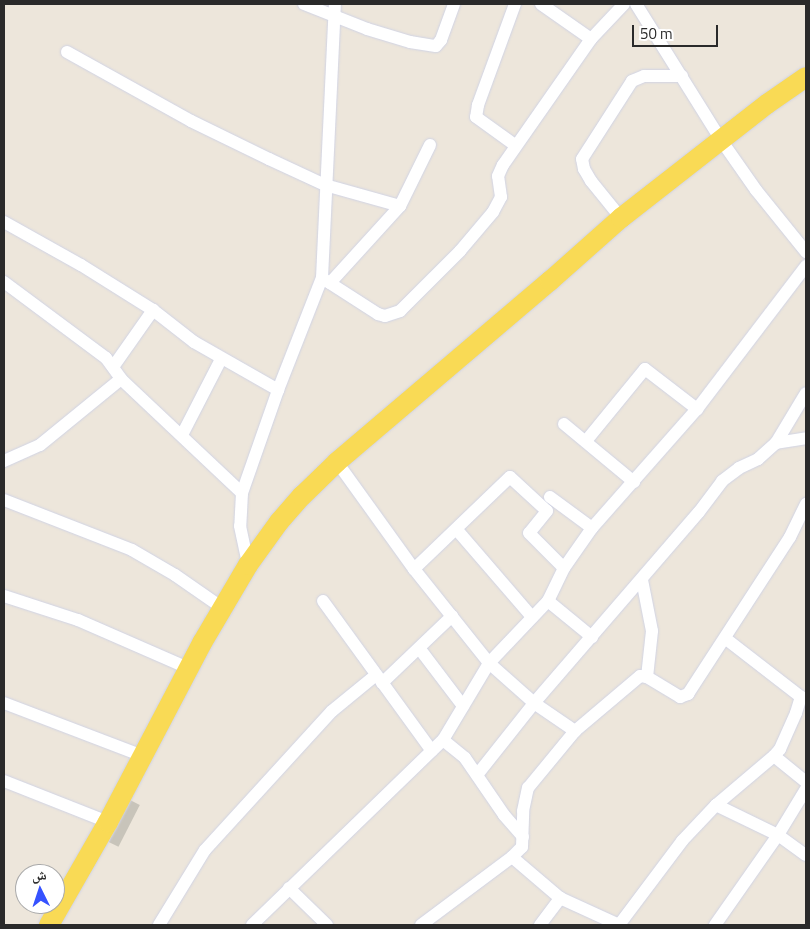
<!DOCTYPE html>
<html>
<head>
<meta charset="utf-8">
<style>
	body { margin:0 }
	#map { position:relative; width:810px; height:929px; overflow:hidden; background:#ede6db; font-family:"Titillium Web","Noto Naskh Arabic",sans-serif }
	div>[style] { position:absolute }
	.building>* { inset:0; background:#c8c4ba; transform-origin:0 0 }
	.roads { filter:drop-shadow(0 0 1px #d0d3e4) drop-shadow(0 0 1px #d0d3e4) }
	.minor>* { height:12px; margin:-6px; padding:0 6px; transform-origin:6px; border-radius:6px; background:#fff }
	.primary>* { height:20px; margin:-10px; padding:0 10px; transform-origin:10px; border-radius:10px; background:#f9da55 }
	span { translate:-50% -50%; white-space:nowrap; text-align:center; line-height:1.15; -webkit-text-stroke:5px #fff; paint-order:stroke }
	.frame { position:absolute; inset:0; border:5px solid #2a2a2a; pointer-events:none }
	.north { position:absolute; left:15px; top:864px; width:50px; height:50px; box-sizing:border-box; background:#fff; border:1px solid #aaa; border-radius:50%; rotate:356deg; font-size:14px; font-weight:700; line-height:20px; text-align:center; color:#2a2a2a }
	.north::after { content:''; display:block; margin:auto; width:18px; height:22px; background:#3652ff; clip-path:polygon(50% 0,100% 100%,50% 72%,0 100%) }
	.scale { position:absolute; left:632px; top:25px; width:86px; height:22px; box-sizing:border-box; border:2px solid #2a2a2a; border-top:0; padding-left:6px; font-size:15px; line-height:18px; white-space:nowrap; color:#2a2a2a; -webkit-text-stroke:4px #fff; paint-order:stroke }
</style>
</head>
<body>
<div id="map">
	<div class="building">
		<i style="left:130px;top:800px;width:11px;height:47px;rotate:27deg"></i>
	</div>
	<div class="roads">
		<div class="minor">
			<i style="left:304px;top:4px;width:68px;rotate:21.6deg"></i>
			<i style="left:367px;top:29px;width:45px;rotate:16.8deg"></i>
			<i style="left:410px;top:42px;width:26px;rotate:9deg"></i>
			<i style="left:436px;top:46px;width:8px;rotate:-50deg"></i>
			<i style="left:441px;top:40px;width:38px;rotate:-70deg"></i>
			<i style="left:515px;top:4px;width:108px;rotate:110.1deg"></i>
			<i style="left:478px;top:105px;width:12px;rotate:99deg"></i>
			<i style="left:476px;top:117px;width:49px;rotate:35.9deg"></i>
			<i style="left:541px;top:4px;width:61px;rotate:35deg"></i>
			<i style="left:636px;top:4px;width:160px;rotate:58deg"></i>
			<i style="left:721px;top:140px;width:61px;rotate:55deg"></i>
			<i style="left:756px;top:190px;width:80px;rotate:51.1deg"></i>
			<i style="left:67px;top:52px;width:142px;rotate:29.1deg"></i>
			<i style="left:191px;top:121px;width:87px;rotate:26deg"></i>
			<i style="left:269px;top:159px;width:62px;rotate:24.9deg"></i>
			<i style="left:325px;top:185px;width:78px;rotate:15.6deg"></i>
			<i style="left:621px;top:218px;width:48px;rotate:-129deg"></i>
			<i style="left:591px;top:181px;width:14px;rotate:-120deg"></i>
			<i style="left:584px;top:169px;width:10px;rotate:-101deg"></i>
			<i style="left:582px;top:159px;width:93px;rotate:-57.3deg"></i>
			<i style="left:632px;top:81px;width:13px;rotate:-23deg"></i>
			<i style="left:644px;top:76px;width:38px"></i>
			<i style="left:4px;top:222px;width:88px;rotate:29.2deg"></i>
			<i style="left:81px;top:265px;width:85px;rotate:32deg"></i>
			<i style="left:153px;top:310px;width:52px;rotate:38deg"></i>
			<i style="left:194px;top:342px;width:97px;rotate:29.7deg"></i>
			<i style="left:322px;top:278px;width:67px;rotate:32.7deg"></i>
			<i style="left:378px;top:314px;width:7px;rotate:16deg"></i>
			<i style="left:385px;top:316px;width:16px;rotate:-18deg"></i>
			<i style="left:400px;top:311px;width:85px;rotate:-45deg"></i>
			<i style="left:460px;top:251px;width:51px;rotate:-49.8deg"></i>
			<i style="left:493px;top:212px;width:17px;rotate:-62deg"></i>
			<i style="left:501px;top:197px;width:21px;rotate:-98deg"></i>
			<i style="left:498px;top:176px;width:12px;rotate:-66deg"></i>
			<i style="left:503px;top:165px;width:154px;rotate:-55.1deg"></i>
			<i style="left:591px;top:39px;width:48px;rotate:-46.7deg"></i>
			<i style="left:4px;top:282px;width:127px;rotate:36.7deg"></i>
			<i style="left:106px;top:358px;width:26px;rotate:54deg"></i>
			<i style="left:121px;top:379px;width:166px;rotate:43.3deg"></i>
			<i style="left:242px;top:493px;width:33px;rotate:93deg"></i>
			<i style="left:240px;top:526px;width:40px;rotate:78deg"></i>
			<i style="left:330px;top:283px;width:104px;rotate:-47.7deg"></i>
			<i style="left:400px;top:206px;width:68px;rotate:-63.8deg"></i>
			<i style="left:113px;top:367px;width:70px;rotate:-54.9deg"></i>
			<i style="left:564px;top:424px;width:91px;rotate:39.6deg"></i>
			<i style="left:182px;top:435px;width:85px;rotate:-62.8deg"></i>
			<i style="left:586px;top:441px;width:93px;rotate:-50.7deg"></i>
			<i style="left:645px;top:369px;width:66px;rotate:37.6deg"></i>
			<i style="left:776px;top:443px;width:30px;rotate:-9deg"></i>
			<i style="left:4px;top:461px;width:39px;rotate:-24deg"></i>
			<i style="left:40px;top:445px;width:104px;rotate:-39.2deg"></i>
			<i style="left:337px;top:462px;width:132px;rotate:54.3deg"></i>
			<i style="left:414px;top:569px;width:120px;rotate:51.4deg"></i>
			<i style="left:489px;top:663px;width:60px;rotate:41.6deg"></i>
			<i style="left:534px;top:703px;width:50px;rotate:34.3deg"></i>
			<i style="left:575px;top:731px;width:85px;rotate:-40.2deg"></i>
			<i style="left:640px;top:676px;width:7px;rotate:8deg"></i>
			<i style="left:647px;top:677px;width:39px;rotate:31deg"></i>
			<i style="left:680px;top:697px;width:9px;rotate:-21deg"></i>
			<i style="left:688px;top:694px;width:187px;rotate:-57deg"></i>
			<i style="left:790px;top:537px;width:37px;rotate:-64deg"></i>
			<i style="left:242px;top:493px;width:109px;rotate:-70.7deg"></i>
			<i style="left:278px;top:390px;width:120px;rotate:-68.6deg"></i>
			<i style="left:322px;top:278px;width:274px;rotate:-87.3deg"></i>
			<i style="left:550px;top:497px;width:52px;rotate:36.4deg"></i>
			<i style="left:4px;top:500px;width:137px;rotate:21.3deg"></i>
			<i style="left:132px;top:550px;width:50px;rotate:30.2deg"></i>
			<i style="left:175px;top:575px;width:60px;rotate:34.8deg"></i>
			<i style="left:457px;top:530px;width:115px;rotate:49.2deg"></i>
			<i style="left:414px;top:569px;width:133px;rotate:-43.8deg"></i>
			<i style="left:510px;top:477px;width:50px;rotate:42.6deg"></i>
			<i style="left:547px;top:511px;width:28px;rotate:129deg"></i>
			<i style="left:529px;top:533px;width:49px;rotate:45deg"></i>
			<i style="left:642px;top:580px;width:52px;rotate:78.9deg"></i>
			<i style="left:652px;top:631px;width:46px;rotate:96.2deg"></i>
			<i style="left:4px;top:596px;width:78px;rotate:18deg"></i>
			<i style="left:78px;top:620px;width:120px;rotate:23.6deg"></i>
			<i style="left:323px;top:601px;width:185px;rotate:54deg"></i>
			<i style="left:548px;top:601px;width:57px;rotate:39.3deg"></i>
			<i style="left:419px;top:648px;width:73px;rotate:52.8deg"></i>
			<i style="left:382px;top:683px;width:97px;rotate:-43.7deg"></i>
			<i style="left:4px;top:703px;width:149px;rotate:20.9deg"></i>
			<i style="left:443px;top:740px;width:28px;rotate:39deg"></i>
			<i style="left:465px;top:758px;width:69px;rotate:55.6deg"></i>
			<i style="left:504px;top:815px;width:29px;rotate:49deg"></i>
			<i style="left:774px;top:756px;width:41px;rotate:39.1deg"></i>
			<i style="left:477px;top:775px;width:92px;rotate:-51.6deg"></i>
			<i style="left:534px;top:703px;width:252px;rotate:-49.2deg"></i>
			<i style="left:699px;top:512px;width:39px;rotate:-53deg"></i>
			<i style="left:722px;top:481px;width:21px;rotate:-37deg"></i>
			<i style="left:739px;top:468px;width:21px;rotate:-25deg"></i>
			<i style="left:758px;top:459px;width:24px;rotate:-42deg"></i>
			<i style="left:776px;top:443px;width:58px;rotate:-59deg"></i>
			<i style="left:4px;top:781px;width:112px;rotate:21.5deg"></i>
			<i style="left:716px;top:805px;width:69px;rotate:25.8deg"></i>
			<i style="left:778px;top:835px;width:34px;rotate:36deg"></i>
			<i style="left:512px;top:857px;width:63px;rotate:40.5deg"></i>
			<i style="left:560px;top:898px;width:65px;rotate:24.6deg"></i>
			<i style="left:289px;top:888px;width:53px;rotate:44.2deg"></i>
			<i style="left:159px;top:925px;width:88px;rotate:-58.5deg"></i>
			<i style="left:205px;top:850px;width:188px;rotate:-47.6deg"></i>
			<i style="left:332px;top:711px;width:57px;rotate:-39.3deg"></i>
			<i style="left:252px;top:925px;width:266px;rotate:-44.1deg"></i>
			<i style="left:443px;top:740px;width:90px;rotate:-59.1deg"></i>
			<i style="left:489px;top:663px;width:86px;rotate:-46.4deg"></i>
			<i style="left:548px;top:601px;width:37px;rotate:-64deg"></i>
			<i style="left:564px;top:568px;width:49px;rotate:-55deg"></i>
			<i style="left:592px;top:528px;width:159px;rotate:-48.6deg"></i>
			<i style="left:697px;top:409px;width:180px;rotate:-52.7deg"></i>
			<i style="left:421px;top:925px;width:114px;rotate:-36.8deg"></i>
			<i style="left:512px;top:857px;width:14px;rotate:-45deg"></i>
			<i style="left:522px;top:847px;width:36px;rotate:-88deg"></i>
			<i style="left:523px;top:811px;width:24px;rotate:-78deg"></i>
			<i style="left:528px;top:788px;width:74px;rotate:-50.5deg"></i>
			<i style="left:540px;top:925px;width:34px;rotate:-53deg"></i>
			<i style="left:619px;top:925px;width:105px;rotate:-53.1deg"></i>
			<i style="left:682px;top:841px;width:50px;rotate:-46.6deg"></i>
			<i style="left:716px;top:805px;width:76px;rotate:-40.2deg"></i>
			<i style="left:774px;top:756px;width:9px;rotate:-49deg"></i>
			<i style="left:780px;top:749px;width:39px;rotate:-66deg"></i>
			<i style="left:796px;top:713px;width:17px;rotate:-73deg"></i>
			<i style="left:801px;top:697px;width:96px;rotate:-142.2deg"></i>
			<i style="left:715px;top:925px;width:110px;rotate:-55deg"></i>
			<i style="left:778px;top:835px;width:54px;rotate:-58.7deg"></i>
		</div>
		<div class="primary">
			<i style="left:49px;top:925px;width:119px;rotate:-60.2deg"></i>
			<i style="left:108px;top:822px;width:202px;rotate:-62.3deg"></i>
			<i style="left:202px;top:643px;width:91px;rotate:-59.5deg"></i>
			<i style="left:248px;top:565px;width:53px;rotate:-54.2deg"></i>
			<i style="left:279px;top:522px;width:35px;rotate:-49deg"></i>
			<i style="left:302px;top:496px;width:49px;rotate:-44.2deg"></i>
			<i style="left:337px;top:462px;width:280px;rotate:-40.4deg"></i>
			<i style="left:550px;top:281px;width:95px;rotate:-41.6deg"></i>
			<i style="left:621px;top:218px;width:185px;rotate:-38deg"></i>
			<i style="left:767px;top:104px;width:47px;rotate:-34.7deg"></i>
		</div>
	</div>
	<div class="frame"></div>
	<div class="north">ش</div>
	<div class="scale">50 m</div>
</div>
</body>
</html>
